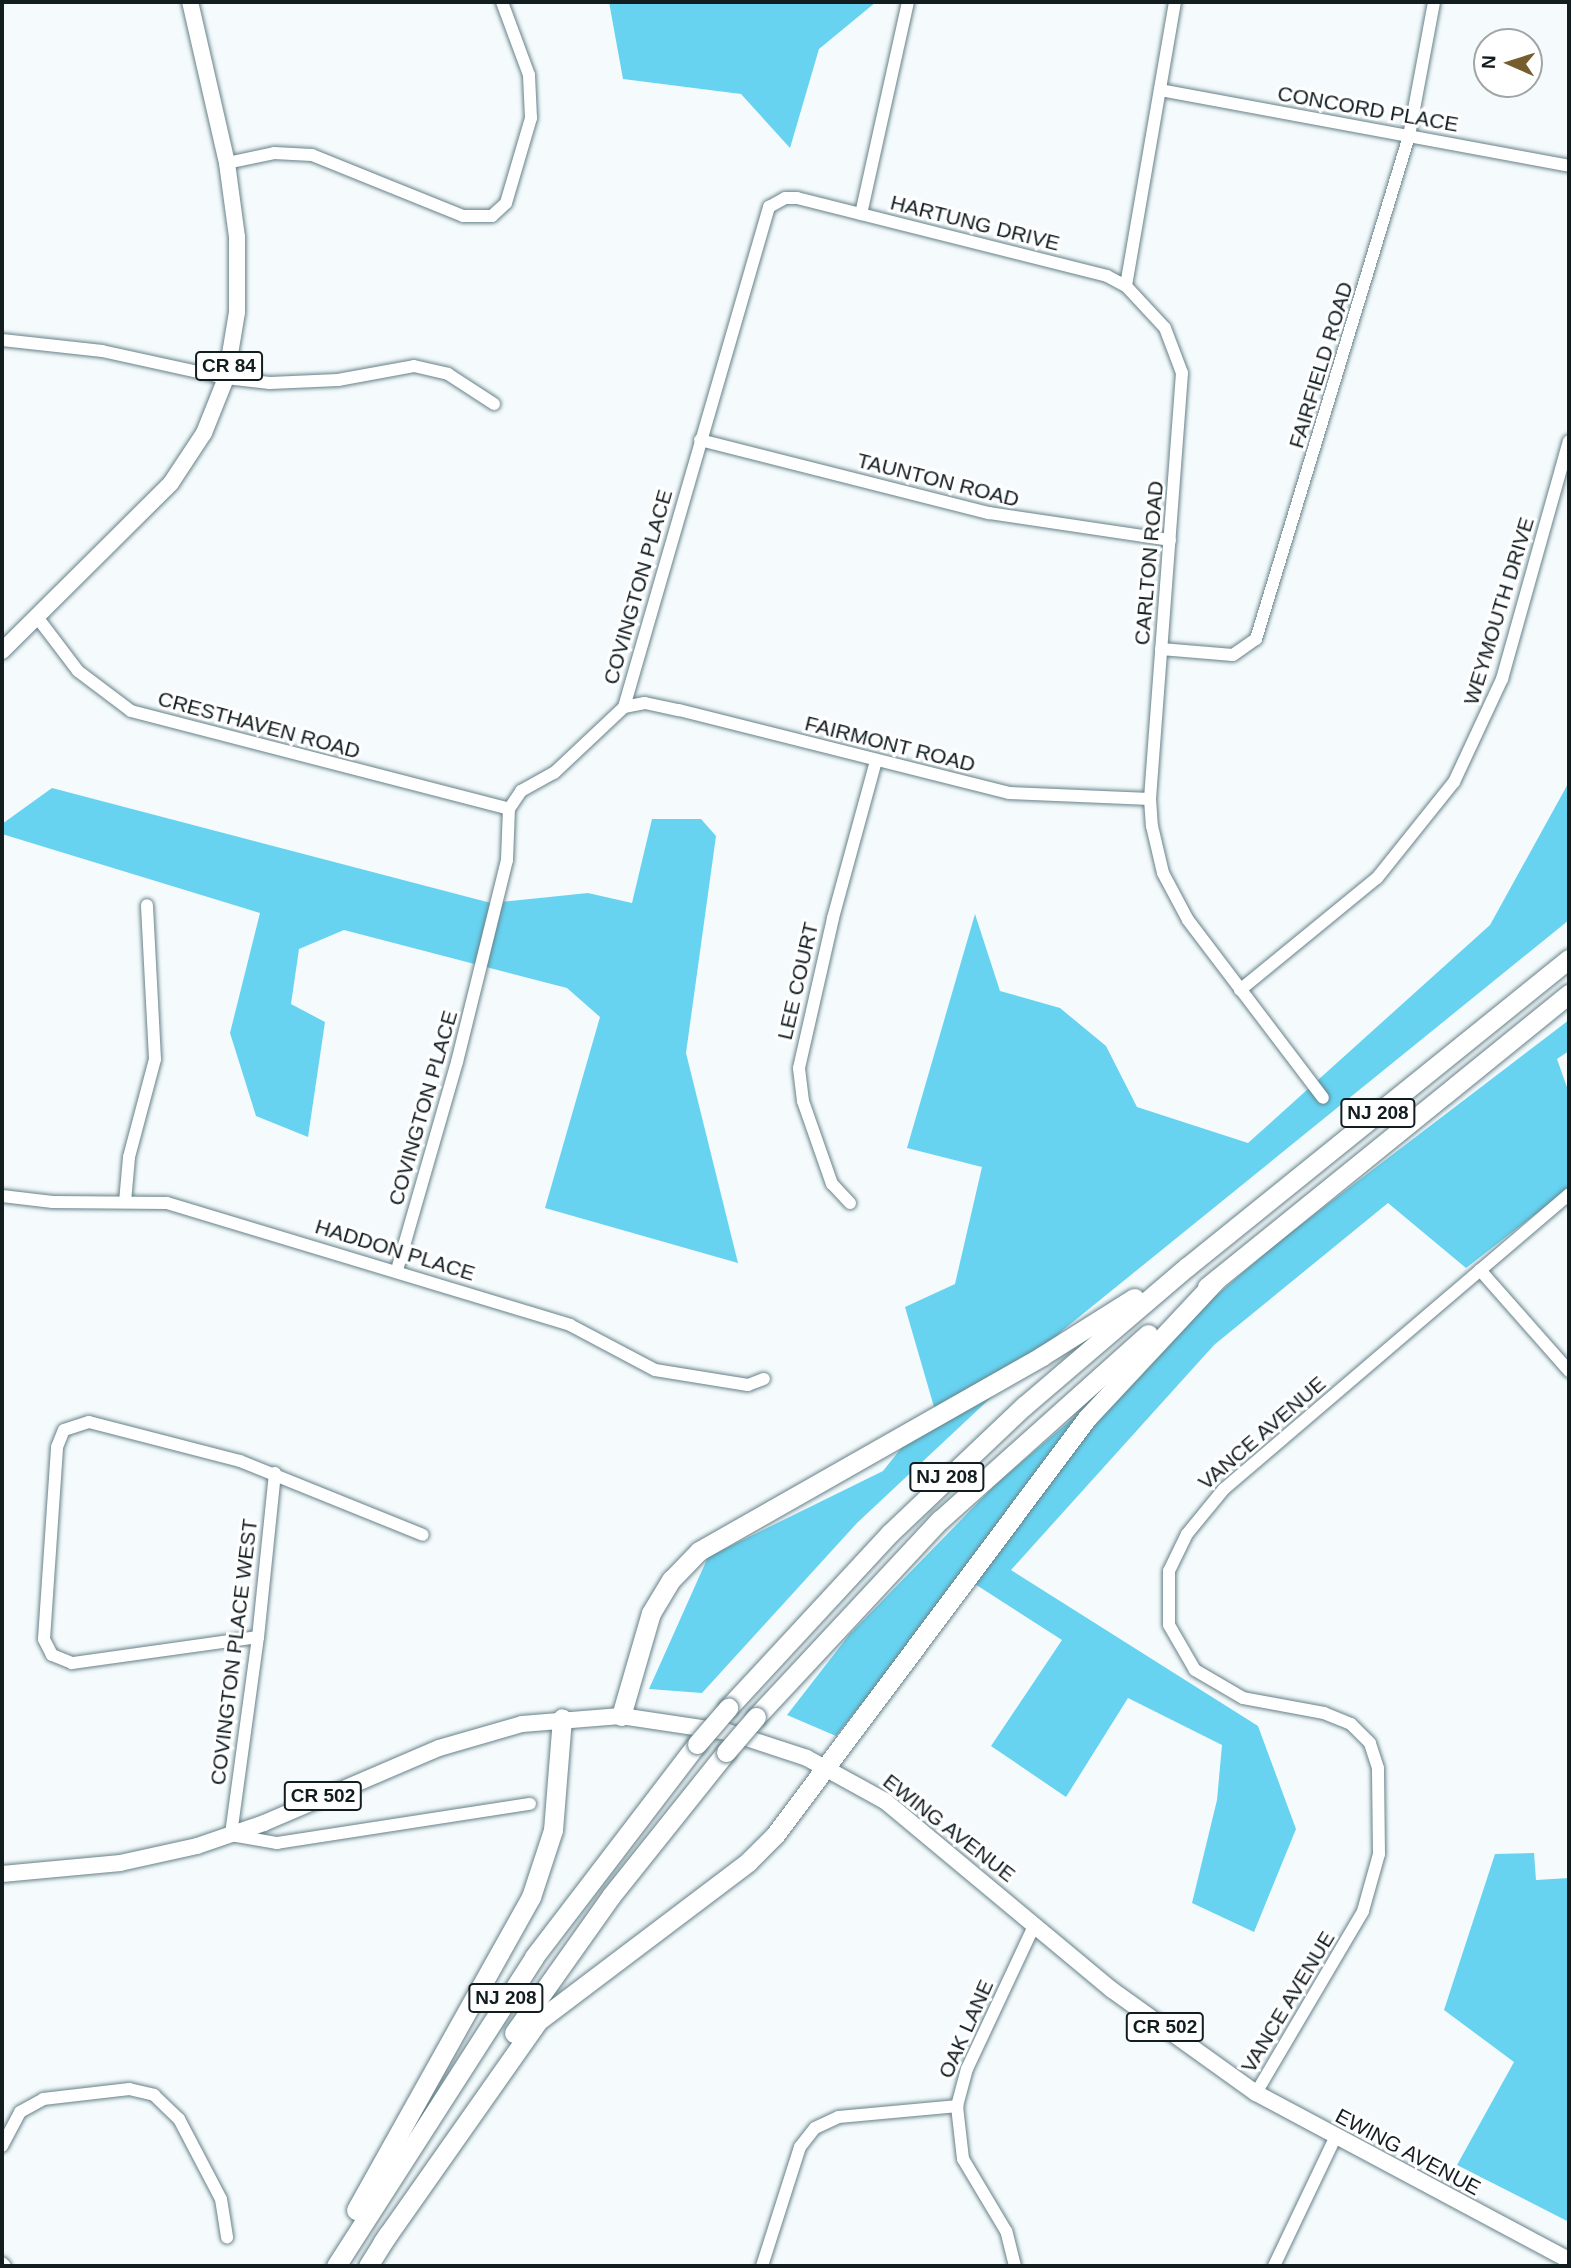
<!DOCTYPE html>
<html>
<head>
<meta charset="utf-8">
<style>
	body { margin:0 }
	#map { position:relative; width:1571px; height:2268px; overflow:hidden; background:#f5fbfd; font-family:Helvetica,sans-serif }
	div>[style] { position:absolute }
	.forest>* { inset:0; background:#67d3f1 }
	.roads { filter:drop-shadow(0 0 2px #668189) drop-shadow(0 0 2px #668189) }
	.minor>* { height:12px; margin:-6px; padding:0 6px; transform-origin:6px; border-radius:6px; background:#fff }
	.major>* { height:16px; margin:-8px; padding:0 8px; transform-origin:8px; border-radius:8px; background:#fff }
	.highway>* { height:19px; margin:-9.5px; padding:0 9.5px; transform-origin:9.5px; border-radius:9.5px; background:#fff }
	.bridges { filter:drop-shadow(0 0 2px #668189) drop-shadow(0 0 2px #668189) }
	.highway-bridge>* { height:19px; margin:-9.5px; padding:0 9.5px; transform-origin:9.5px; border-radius:9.5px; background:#fff }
	span { translate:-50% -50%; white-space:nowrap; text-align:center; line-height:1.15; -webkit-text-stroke:6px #fff; paint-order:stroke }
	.shield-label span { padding:2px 5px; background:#fff; border:2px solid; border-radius:5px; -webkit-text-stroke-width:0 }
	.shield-label { font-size:19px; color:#121d20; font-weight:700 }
	.street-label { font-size:21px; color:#121d20 }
	.frame { position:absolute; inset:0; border:4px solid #121d20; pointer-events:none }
	.north { position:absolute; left:1473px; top:28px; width:70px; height:70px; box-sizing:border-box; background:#fff; border:2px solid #a0a5a6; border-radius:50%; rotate:273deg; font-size:19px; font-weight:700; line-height:28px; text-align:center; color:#121d20 }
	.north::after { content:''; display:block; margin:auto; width:24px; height:32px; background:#765d2e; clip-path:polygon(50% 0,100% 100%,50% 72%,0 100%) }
</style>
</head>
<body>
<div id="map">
	<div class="forest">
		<i style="clip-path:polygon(609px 2px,876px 2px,819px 49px,790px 148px,741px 94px,623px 79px)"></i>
		<i style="clip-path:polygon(1569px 782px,1569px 920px,1063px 1330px,857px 1523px,702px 1693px,649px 1689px,708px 1557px,883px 1471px,934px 1407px,905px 1307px,955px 1284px,982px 1167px,907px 1148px,975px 914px,1000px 991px,1060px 1008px,1106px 1046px,1137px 1107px,1248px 1143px,1490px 925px)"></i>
		<i style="clip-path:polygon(52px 788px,491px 903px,588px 893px,632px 903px,652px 819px,701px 819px,716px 836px,686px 1053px,738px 1263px,545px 1208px,600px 1017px,567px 988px,344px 930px,299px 949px,291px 1004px,325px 1022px,308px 1137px,256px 1116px,230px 1033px,260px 913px,2px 834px,2px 824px)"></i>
		<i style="clip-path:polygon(1569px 1020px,1569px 1051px,1557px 1059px,1569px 1093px,1569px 1188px,1466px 1268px,1388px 1203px,1214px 1345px,1011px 1570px,1258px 1726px,1296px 1829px,1254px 1932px,1192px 1903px,1217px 1800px,1222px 1745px,1128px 1698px,1066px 1797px,991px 1746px,1062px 1640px,964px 1577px,836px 1736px,787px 1715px,849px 1635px,995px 1485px,1282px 1239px)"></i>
		<i style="clip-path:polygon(1534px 1853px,1536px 1880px,1569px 1878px,1569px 2222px,1457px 2165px,1514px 2062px,1444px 2010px,1495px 1854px)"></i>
	</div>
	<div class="roads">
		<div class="minor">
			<i style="left:1175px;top:2px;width:288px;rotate:99.8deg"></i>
			<i style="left:1126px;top:286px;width:57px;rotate:47.1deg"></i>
			<i style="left:1165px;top:328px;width:48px;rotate:69.3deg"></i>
			<i style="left:1182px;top:373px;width:427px;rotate:94.3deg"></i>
			<i style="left:1150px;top:799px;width:27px;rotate:86deg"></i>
			<i style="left:1152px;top:826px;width:48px;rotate:76.8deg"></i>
			<i style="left:1163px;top:873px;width:53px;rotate:62deg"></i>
			<i style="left:1188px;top:920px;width:223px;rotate:52.8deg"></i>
			<i style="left:1160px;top:90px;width:416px;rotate:10.5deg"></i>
			<i style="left:227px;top:163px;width:48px;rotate:-12deg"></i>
			<i style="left:274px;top:153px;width:38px;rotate:3deg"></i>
			<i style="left:312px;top:155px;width:163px;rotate:22deg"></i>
			<i style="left:463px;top:216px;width:29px"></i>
			<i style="left:492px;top:216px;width:19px;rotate:-43deg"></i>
			<i style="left:506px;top:203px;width:89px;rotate:-73.6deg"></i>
			<i style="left:531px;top:118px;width:43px;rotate:-92.7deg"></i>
			<i style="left:529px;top:75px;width:78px;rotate:-110.3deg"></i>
			<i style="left:861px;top:214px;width:217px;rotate:-77.5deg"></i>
			<i style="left:2px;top:340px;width:101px;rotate:6.3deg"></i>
			<i style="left:102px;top:351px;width:127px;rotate:12.3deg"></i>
			<i style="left:226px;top:378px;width:44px;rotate:6.5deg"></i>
			<i style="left:270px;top:383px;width:68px;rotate:-2.5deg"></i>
			<i style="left:338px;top:380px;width:77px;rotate:-10.4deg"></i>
			<i style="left:414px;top:366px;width:35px;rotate:13deg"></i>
			<i style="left:448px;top:374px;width:55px;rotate:33.1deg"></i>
			<i style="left:700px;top:440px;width:298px;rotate:14.2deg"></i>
			<i style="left:989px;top:513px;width:183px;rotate:8.5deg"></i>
			<i style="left:37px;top:617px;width:68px;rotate:52.8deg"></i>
			<i style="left:78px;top:671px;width:66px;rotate:37deg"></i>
			<i style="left:131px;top:711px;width:390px;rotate:14.5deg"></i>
			<i style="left:1161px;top:649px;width:72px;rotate:4.8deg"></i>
			<i style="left:1233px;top:655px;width:28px;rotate:-35deg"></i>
			<i style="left:1256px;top:639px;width:526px;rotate:-73.08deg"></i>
			<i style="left:1409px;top:136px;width:136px;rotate:-79.4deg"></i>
			<i style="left:624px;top:707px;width:21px;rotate:-11deg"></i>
			<i style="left:645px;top:703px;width:35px;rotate:12deg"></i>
			<i style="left:679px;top:710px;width:340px;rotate:14.1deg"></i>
			<i style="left:1009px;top:793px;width:141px;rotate:2.4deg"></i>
			<i style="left:1240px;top:990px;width:177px;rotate:-39.3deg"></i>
			<i style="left:1377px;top:878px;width:123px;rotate:-51.3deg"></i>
			<i style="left:1454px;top:782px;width:114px;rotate:-65deg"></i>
			<i style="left:1502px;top:679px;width:247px;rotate:-74.3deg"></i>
			<i style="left:2px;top:1196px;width:51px;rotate:6.7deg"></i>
			<i style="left:53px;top:1202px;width:114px;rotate:0.5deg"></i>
			<i style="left:167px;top:1203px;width:421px;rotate:16.8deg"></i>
			<i style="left:570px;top:1325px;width:96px;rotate:27.9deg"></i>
			<i style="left:655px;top:1370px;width:94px;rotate:9.2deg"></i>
			<i style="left:748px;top:1385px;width:17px;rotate:-21deg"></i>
			<i style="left:125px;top:1202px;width:45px;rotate:-84.9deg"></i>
			<i style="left:129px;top:1157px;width:101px;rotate:-75.1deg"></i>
			<i style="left:155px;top:1059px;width:154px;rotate:-93deg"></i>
			<i style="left:850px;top:1203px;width:26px;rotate:-133deg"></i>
			<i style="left:832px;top:1184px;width:88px;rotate:-109.3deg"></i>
			<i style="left:803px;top:1101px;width:33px;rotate:-97deg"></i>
			<i style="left:799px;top:1068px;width:154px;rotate:-77.2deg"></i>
			<i style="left:833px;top:918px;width:163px;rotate:-74.7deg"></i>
			<i style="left:397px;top:1270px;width:216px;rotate:-73.9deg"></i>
			<i style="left:457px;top:1062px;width:208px;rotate:-76.1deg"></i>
			<i style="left:507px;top:860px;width:51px;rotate:-87.8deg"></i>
			<i style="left:509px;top:809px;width:22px;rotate:-56deg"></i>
			<i style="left:521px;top:791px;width:38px;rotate:-29deg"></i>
			<i style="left:554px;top:773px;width:96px;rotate:-43.3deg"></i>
			<i style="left:624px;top:707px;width:521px;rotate:-73.83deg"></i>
			<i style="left:769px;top:207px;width:18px;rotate:-29deg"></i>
			<i style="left:785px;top:198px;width:12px"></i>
			<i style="left:797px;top:198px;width:320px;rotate:14.1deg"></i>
			<i style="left:1107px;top:276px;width:21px;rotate:28deg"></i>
			<i style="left:1480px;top:1270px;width:135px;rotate:48.6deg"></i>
			<i style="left:275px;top:1473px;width:165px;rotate:95.9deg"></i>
			<i style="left:258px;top:1637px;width:200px;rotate:97.8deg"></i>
			<i style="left:231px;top:1835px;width:47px;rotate:9.9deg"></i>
			<i style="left:277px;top:1843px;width:256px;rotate:-8.8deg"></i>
			<i style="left:258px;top:1637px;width:188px;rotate:172deg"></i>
			<i style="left:72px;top:1663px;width:22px;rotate:-158deg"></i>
			<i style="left:52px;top:1655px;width:18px;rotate:-117deg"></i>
			<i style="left:44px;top:1639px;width:192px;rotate:-86.1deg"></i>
			<i style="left:57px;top:1447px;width:18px;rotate:-68deg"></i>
			<i style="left:64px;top:1430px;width:26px;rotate:-18deg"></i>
			<i style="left:89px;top:1422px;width:156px;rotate:14.5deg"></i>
			<i style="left:240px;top:1461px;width:197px;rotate:22deg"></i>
			<i style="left:1256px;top:2093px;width:211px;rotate:-59.5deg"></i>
			<i style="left:1363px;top:1911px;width:59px;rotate:-74.3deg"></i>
			<i style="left:1379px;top:1854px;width:86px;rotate:-90.7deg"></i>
			<i style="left:1378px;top:1768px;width:26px;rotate:-108deg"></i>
			<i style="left:1370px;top:1743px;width:27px;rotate:-135deg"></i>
			<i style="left:1351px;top:1724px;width:29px;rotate:-158deg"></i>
			<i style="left:1324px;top:1713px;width:82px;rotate:-169.5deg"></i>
			<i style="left:1243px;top:1698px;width:56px;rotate:-149.7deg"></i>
			<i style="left:1195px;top:1670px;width:52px;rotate:-120deg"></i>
			<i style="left:1169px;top:1625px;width:54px;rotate:-90deg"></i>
			<i style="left:1169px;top:1571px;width:41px;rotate:-64.1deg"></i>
			<i style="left:1187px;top:1534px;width:58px;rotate:-50.6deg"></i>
			<i style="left:1224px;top:1489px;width:454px;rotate:-40.5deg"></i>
			<i style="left:2px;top:2146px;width:38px;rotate:-62deg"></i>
			<i style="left:20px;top:2112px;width:26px;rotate:-29deg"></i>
			<i style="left:43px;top:2099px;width:87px;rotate:-6.6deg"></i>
			<i style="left:129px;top:2089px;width:26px;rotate:13deg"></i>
			<i style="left:154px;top:2095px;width:35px;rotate:44deg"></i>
			<i style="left:179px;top:2119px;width:90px;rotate:62.3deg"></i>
			<i style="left:221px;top:2199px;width:39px;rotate:81deg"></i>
			<i style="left:2px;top:2263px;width:4px;rotate:45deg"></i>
			<i style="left:762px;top:2266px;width:125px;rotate:-72.3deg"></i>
			<i style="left:800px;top:2147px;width:24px;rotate:-52deg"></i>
			<i style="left:815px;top:2128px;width:26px;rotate:-25deg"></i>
			<i style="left:839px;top:2117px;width:119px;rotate:-5.3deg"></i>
			<i style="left:1015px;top:2266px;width:36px;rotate:-104deg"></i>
			<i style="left:1006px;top:2231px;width:84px;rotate:-120.8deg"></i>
			<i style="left:963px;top:2159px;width:53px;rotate:-96.5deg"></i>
			<i style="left:957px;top:2106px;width:38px;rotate:-75deg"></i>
			<i style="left:967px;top:2069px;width:160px;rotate:-64.9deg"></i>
			<i style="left:1274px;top:2266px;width:142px;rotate:-64.5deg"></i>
		</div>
		<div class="major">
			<i style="left:2px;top:651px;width:238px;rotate:-44.8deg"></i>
			<i style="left:171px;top:483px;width:60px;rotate:-56.6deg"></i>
			<i style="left:204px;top:433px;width:59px;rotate:-68.2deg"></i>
			<i style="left:226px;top:378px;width:67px;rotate:-80.5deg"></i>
			<i style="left:237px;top:312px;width:75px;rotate:-90deg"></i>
			<i style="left:237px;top:237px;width:75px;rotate:-97.7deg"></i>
			<i style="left:227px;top:163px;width:165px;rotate:-102.9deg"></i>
			<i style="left:2px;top:1874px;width:119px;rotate:-5.3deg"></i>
			<i style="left:120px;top:1863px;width:79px;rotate:-12.4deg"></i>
			<i style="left:197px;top:1846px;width:71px;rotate:-18.9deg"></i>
			<i style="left:264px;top:1823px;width:190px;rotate:-23.2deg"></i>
			<i style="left:439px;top:1748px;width:86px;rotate:-16.1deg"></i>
			<i style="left:522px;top:1724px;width:99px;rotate:-4.6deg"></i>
			<i style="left:621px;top:1716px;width:108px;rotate:8.5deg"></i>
			<i style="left:728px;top:1732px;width:83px;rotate:18.2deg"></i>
			<i style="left:807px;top:1758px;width:89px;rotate:28.9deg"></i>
			<i style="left:885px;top:1801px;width:295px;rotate:39.8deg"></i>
			<i style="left:1112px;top:1990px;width:177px;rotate:35.6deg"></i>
			<i style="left:1256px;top:2093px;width:355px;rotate:28.1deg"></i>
		</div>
		<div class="highway">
			<i style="left:1207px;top:1287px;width:466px;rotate:-39deg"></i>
			<i style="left:728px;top:1708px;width:238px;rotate:-47.2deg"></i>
			<i style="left:890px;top:1533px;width:185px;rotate:-43.5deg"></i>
			<i style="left:1024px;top:1406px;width:214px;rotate:-40.5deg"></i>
			<i style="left:1187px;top:1267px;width:491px;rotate:-38.9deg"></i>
			<i style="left:621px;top:1716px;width:107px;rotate:-73.8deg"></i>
			<i style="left:651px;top:1613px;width:39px;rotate:-59deg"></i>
			<i style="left:671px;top:1580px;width:40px;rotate:-46deg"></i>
			<i style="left:699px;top:1551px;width:395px;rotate:-29.6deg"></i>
			<i style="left:1042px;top:1356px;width:109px;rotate:-32.2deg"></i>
			<i style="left:756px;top:1717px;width:270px;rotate:-47deg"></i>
			<i style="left:940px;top:1520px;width:279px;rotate:-41.8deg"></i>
			<i style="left:514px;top:2033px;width:168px;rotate:-54.7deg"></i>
			<i style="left:611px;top:1896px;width:184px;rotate:-51.4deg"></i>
			<i style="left:356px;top:2210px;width:359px;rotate:-60.8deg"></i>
			<i style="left:531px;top:1897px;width:71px;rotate:-71.8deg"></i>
			<i style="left:553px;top:1830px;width:112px;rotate:-85.4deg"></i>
			<i style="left:382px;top:2243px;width:271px;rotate:-54.9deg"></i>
			<i style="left:538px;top:2021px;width:263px;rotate:-37.1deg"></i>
			<i style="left:748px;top:1862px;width:38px;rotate:-45deg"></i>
			<i style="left:775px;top:1835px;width:521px;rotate:-53.2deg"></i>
			<i style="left:1087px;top:1418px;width:190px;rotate:-46.9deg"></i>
			<i style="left:336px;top:2266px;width:367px;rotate:-57.3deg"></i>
			<i style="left:534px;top:1957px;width:268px;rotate:-52.6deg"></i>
			<i style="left:368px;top:2266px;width:38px;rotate:-58deg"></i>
		</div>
	</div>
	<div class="bridges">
		<div class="highway-bridge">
			<i style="left:697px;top:1744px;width:48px;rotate:-49.3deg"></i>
			<i style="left:726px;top:1752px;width:46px;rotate:-49.4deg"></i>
		</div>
	</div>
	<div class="shield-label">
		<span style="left:229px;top:366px">CR 84</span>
		<span style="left:1378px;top:1113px">NJ 208</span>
		<span style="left:947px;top:1477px">NJ 208</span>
		<span style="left:323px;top:1796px">CR 502</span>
		<span style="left:506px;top:1998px">NJ 208</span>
		<span style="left:1165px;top:2027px">CR 502</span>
	</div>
	<div class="street-label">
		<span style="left:1368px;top:109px;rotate:10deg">CONCORD PLACE</span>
		<span style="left:975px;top:223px;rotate:14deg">HARTUNG DRIVE</span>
		<span style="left:1321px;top:365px;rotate:-73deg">FAIRFIELD ROAD</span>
		<span style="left:938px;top:480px;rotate:14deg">TAUNTON ROAD</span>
		<span style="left:1149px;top:563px;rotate:-85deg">CARLTON ROAD</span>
		<span style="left:638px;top:587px;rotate:-74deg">COVINGTON PLACE</span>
		<span style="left:1499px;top:611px;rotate:-73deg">WEYMOUTH DRIVE</span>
		<span style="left:259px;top:725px;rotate:15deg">CRESTHAVEN ROAD</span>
		<span style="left:890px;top:744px;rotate:14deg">FAIRMONT ROAD</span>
		<span style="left:798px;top:981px;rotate:-77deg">LEE COURT</span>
		<span style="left:423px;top:1108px;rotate:-74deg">COVINGTON PLACE</span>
		<span style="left:395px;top:1250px;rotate:17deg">HADDON PLACE</span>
		<span style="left:1262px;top:1433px;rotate:-41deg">VANCE AVENUE</span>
		<span style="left:234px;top:1652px;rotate:-83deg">COVINGTON PLACE WEST</span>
		<span style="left:949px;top:1828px;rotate:38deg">EWING AVENUE</span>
		<span style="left:1288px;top:2002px;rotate:-59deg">VANCE AVENUE</span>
		<span style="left:966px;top:2029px;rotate:-66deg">OAK LANE</span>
		<span style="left:1408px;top:2152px;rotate:28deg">EWING AVENUE</span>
	</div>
	<div class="frame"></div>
	<div class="north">N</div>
</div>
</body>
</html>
